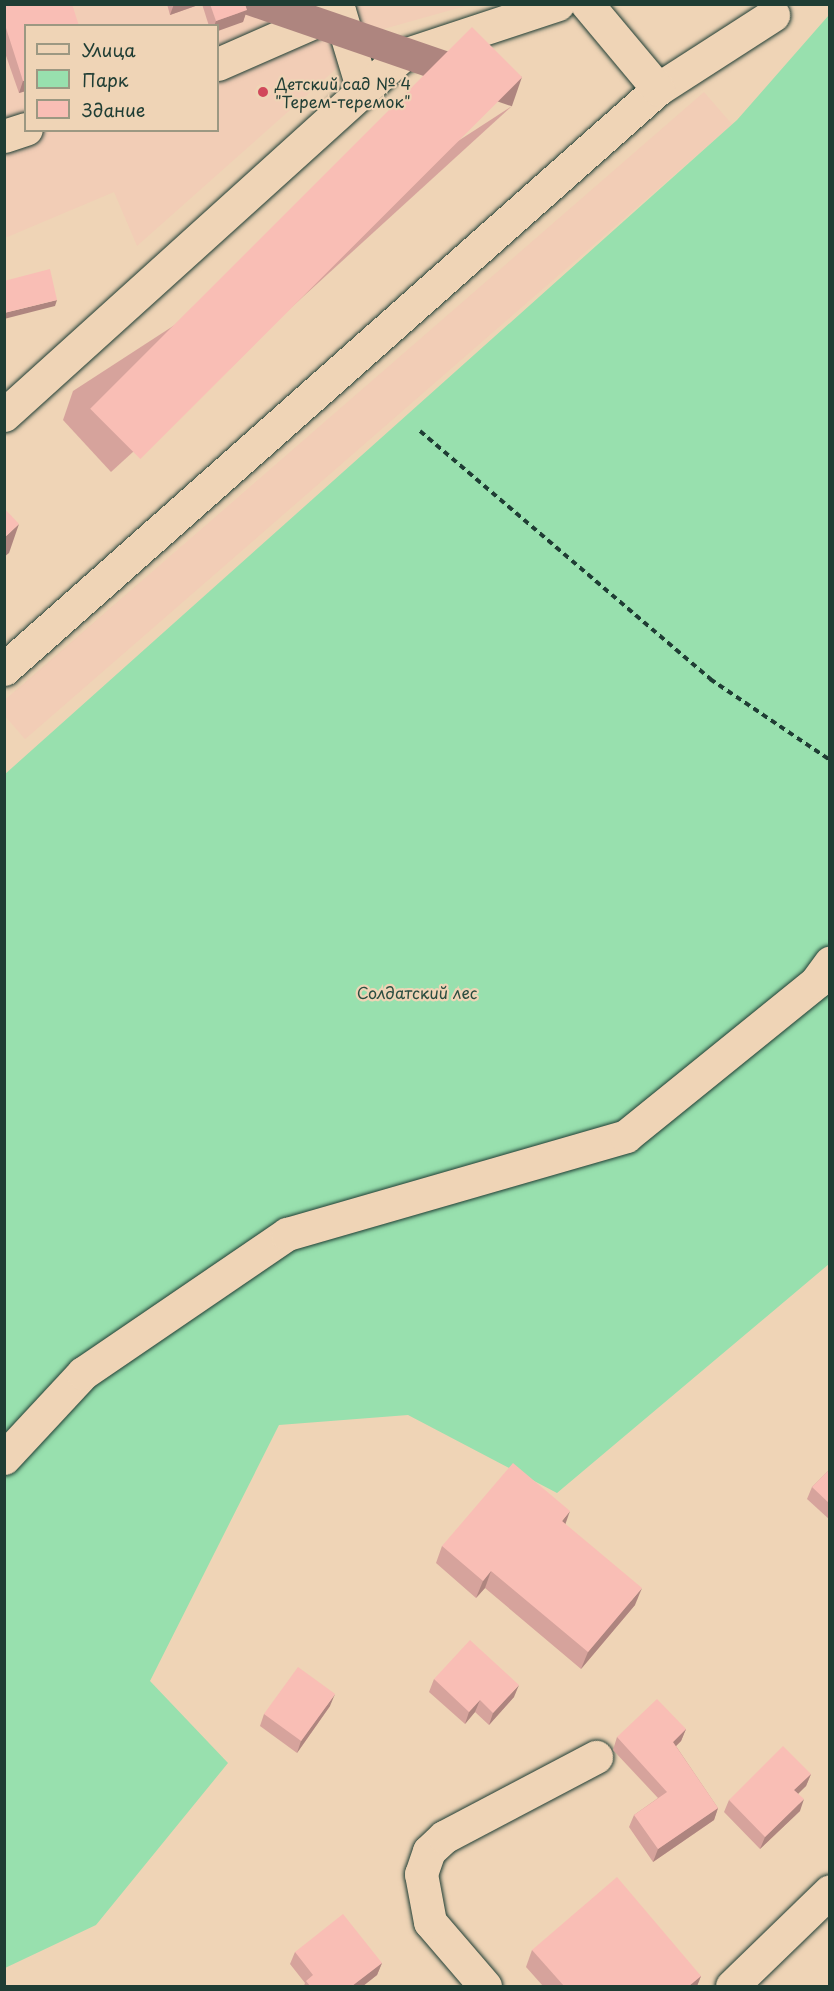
<!DOCTYPE html>
<html>
<head>
<meta charset="utf-8">
<style>
	body { margin:0 }
	#map { position:relative; width:834px; height:1991px; overflow:hidden; background:#efd4b6; font-family:"Playpen Sans",sans-serif }
	div>[style] { position:absolute }
	.built>* { inset:0; background:#f2cdb6; transform-origin:0 0 }
	.green>* { inset:0; background:#98e0ae }
	.path>* { height:4px; margin-top:-2px; transform-origin:0; background:repeating-linear-gradient(90deg,#1f3d34 0 6px,transparent 0 10.5px) }
	.roads { filter:drop-shadow(0 0 2px #1f3d34) drop-shadow(0 0 2px #1f3d34) }
	.minor>* { height:33px; margin:-16.5px; padding:0 16.5px; transform-origin:16.5px; border-radius:16.5px; background:#efd4b6 }
	.wall>* { inset:0; background:#d6a39c }
	.shaded-wall>* { inset:0; background:#ae857f; transform-origin:0 0 }
	.building>* { inset:0; background:#f9beb5; transform-origin:0 0 }
	.dots>* { width:16px; height:16px; translate:-50% -50%; box-sizing:border-box; border:3px solid #efd4b6; border-radius:50% }
	span { translate:-50% -50%; white-space:nowrap; text-align:center; line-height:1.15; -webkit-text-stroke:4.5px #efd4b6; paint-order:stroke }
	.poi-label { font-size:16px; color:#1f3d34 }
	.left { translate:0 -50%; text-align:left }
	.park-label { font-size:16px; color:#2b4d40 }
	.frame { position:absolute; inset:0; border:6px solid #1f3d34; pointer-events:none }
	.legend { position:absolute; left:24px; top:24px; width:195px; height:108px; box-sizing:border-box; background:#efd4b6; border:2px solid #9c9882; margin:0; padding:8px 10px; list-style:none; font-size:18px; color:#1f3d34 }
	.legend li { display:flex; align-items:center; gap:12px; height:30px }
	.legend b { width:30px; border:2px solid #9c9882 }
</style>
</head>
<body>
<div id="map">
	<div class="built">
		<i style="clip-path:polygon(evenodd,5px 5px,469px 5px,380px 30px,137px 246px,114px 192px,5px 238px,5px 5px,26px 26px,218px 26px,218px 130px,26px 130px,26px 26px)"></i>
		<i style="left:704px;top:92px;width:43px;height:937px;rotate:49deg"></i>
	</div>
	<div class="green">
		<i style="clip-path:polygon(829px 15px,829px 1264px,557px 1493px,408px 1415px,279px 1425px,150px 1681px,228px 1763px,96px 1925px,5px 1968px,4px 775px,737px 120px)"></i>
	</div>
	<div class="path">
		<i style="left:420px;top:431px;width:382px;rotate:40.5deg"></i>
		<i style="left:710px;top:679px;width:145px;rotate:34deg"></i>
	</div>
	<div class="roads">
		<div class="minor">
			<i style="left:337px;top:4px;width:90px;rotate:73.2deg"></i>
			<i style="left:218px;top:64px;width:132px;rotate:-23.7deg"></i>
			<i style="left:658px;top:89px;width:137px;rotate:-32.8deg"></i>
			<i style="left:4px;top:136px;width:23px;rotate:-18deg"></i>
			<i style="left:4px;top:415px;width:535px;rotate:-42.12deg"></i>
			<i style="left:401px;top:56px;width:165px;rotate:-18.3deg"></i>
			<i style="left:4px;top:669px;width:874px;rotate:-41.57deg"></i>
			<i style="left:658px;top:89px;width:111px;rotate:-129.9deg"></i>
			<i style="left:4px;top:1458px;width:116px;rotate:-47.1deg"></i>
			<i style="left:83px;top:1373px;width:247px;rotate:-34.3deg"></i>
			<i style="left:287px;top:1234px;width:353px;rotate:-16.1deg"></i>
			<i style="left:626px;top:1136px;width:245px;rotate:-39deg"></i>
			<i style="left:816px;top:982px;width:24px;rotate:-54deg"></i>
			<i style="left:485px;top:1986px;width:84px;rotate:-130.7deg"></i>
			<i style="left:430px;top:1922px;width:49px;rotate:-100.6deg"></i>
			<i style="left:421px;top:1874px;width:24px;rotate:-71deg"></i>
			<i style="left:429px;top:1851px;width:21px;rotate:-43deg"></i>
			<i style="left:444px;top:1837px;width:172px;rotate:-27.8deg"></i>
			<i style="left:732px;top:1986px;width:136px;rotate:-44.1deg"></i>
		</div>
	</div>
	<div class="wall">
		<i style="clip-path:polygon(4px 4px,26px 26px,26px 91px,19px 93px,4px 50px)"></i>
		<i style="clip-path:polygon(167px 4px,201px 4px,170px 15px)"></i>
		<i style="clip-path:polygon(202px 4px,245px 4px,247px 10px,243px 22px,218px 26px,209px 26px)"></i>
		<i style="clip-path:polygon(512px 106px,111px 472px,63px 420px,73px 391px)"></i>
		<i style="clip-path:polygon(830px 1469px,830px 1520px,807px 1499px,812px 1487px)"></i>
		<i style="clip-path:polygon(565px 1524px,635px 1605px,581px 1669px,485px 1588px,476px 1598px,436px 1563px,442px 1546px)"></i>
		<i style="clip-path:polygon(434px 1679px,514px 1697px,489px 1725px,475px 1712px,465px 1724px,429px 1692px)"></i>
		<i style="clip-path:polygon(330px 1706px,297px 1753px,260px 1726px,264px 1714px)"></i>
		<i style="clip-path:polygon(686px 1729px,681px 1741px,676px 1746px,718px 1808px,714px 1820px,653px 1862px,629px 1827px,634px 1815px,658px 1798px,613px 1750px,617px 1737px)"></i>
		<i style="clip-path:polygon(811px 1774px,806px 1786px,798px 1793px,800px 1811px,760px 1849px,724px 1812px,729px 1800px)"></i>
		<i style="clip-path:polygon(532px 1950px,701px 1976px,697px 1986px,543px 1986px,526px 1967px)"></i>
		<i style="clip-path:polygon(295px 1952px,382px 1963px,377px 1975px,363px 1986px,304px 1986px,305px 1983px,290px 1964px)"></i>
	</div>
	<div class="shaded-wall">
		<i style="clip-path:polygon(174px 4px,201px 4px,170px 15px)"></i>
		<i style="clip-path:polygon(247px 10px,243px 22px,218px 31px,218px 26px,214px 26px,216px 21px)"></i>
		<i style="left:522px;top:77px;width:31px;height:544px;rotate:109deg"></i>
		<i style="clip-path:polygon(26px 80px,26px 91px,19px 93px,23px 81px)"></i>
		<i style="clip-path:polygon(57px 300px,55px 306px,4px 319px,4px 313px)"></i>
		<i style="clip-path:polygon(19px 524px,9px 553px,4px 557px,4px 538px)"></i>
		<i style="clip-path:polygon(570px 1511px,564px 1528px,562px 1521px)"></i>
		<i style="clip-path:polygon(491px 1571px,485px 1588px,476px 1598px,483px 1581px)"></i>
		<i style="clip-path:polygon(642px 1588px,635px 1605px,581px 1669px,588px 1652px)"></i>
		<i style="clip-path:polygon(519px 1685px,514px 1697px,489px 1725px,493px 1713px)"></i>
		<i style="clip-path:polygon(335px 1694px,330px 1706px,297px 1753px,301px 1741px)"></i>
		<i style="clip-path:polygon(480px 1700px,475px 1712px,465px 1724px,469px 1712px)"></i>
		<i style="clip-path:polygon(686px 1729px,681px 1741px,668px 1754px,673px 1742px)"></i>
		<i style="clip-path:polygon(811px 1774px,806px 1786px,790px 1802px,794px 1790px)"></i>
		<i style="clip-path:polygon(804px 1799px,800px 1811px,760px 1849px,765px 1837px)"></i>
		<i style="clip-path:polygon(718px 1808px,714px 1820px,653px 1862px,658px 1849px)"></i>
		<i style="clip-path:polygon(382px 1963px,377px 1975px,363px 1986px,352px 1986px)"></i>
		<i style="clip-path:polygon(701px 1976px,697px 1986px,689px 1986px)"></i>
	</div>
	<div class="building">
		<i style="clip-path:polygon(4px 4px,72px 4px,79px 26px,26px 26px,26px 80px,23px 81px,6px 28px,4px 29px)"></i>
		<i style="clip-path:polygon(210px 4px,245px 4px,247px 10px,216px 21px)"></i>
		<i style="left:472px;top:27px;width:71px;height:540px;rotate:45deg"></i>
		<i style="clip-path:polygon(50px 269px,57px 300px,4px 313px,4px 281px)"></i>
		<i style="clip-path:polygon(4px 508px,19px 524px,4px 538px)"></i>
		<i style="clip-path:polygon(513px 1463px,570px 1511px,562px 1521px,642px 1588px,588px 1652px,491px 1571px,483px 1581px,442px 1546px)"></i>
		<i style="clip-path:polygon(830px 1469px,830px 1504px,812px 1487px)"></i>
		<i style="clip-path:polygon(470px 1640px,519px 1685px,493px 1713px,480px 1700px,469px 1712px,434px 1679px)"></i>
		<i style="left:298px;top:1667px;width:46px;height:58px;rotate:36deg"></i>
		<i style="clip-path:polygon(657px 1699px,686px 1729px,673px 1742px,718px 1808px,658px 1849px,634px 1815px,667px 1792px,617px 1737px)"></i>
		<i style="clip-path:polygon(783px 1746px,811px 1774px,794px 1790px,804px 1799px,765px 1837px,729px 1800px)"></i>
		<i style="clip-path:polygon(617px 1877px,701px 1976px,689px 1986px,564px 1986px,532px 1950px)"></i>
		<i style="clip-path:polygon(343px 1914px,382px 1963px,352px 1986px,310px 1986px,306px 1981px,313px 1975px,295px 1952px)"></i>
	</div>
	<div class="dots">
		<i style="left:263px;top:92px;background:#d1495b"></i>
	</div>
	<div class="poi-label">
		<span class="left" style="left:275px;top:92px">Детский сад № 4<br>"Терем-теремок"</span>
	</div>
	<div class="park-label">
		<span style="left:417px;top:992px">Солдатский лес</span>
	</div>
	<div class="frame"></div>
	<ul class="legend">
	<li><b style="height:8px;background:#efd4b6"></b>Улица</li>
	<li><b style="height:16px;background:#98e0ae"></b>Парк</li>
	<li><b style="height:16px;background:#f9beb5"></b>Здание</li>
	</ul>
</div>
</body>
</html>
